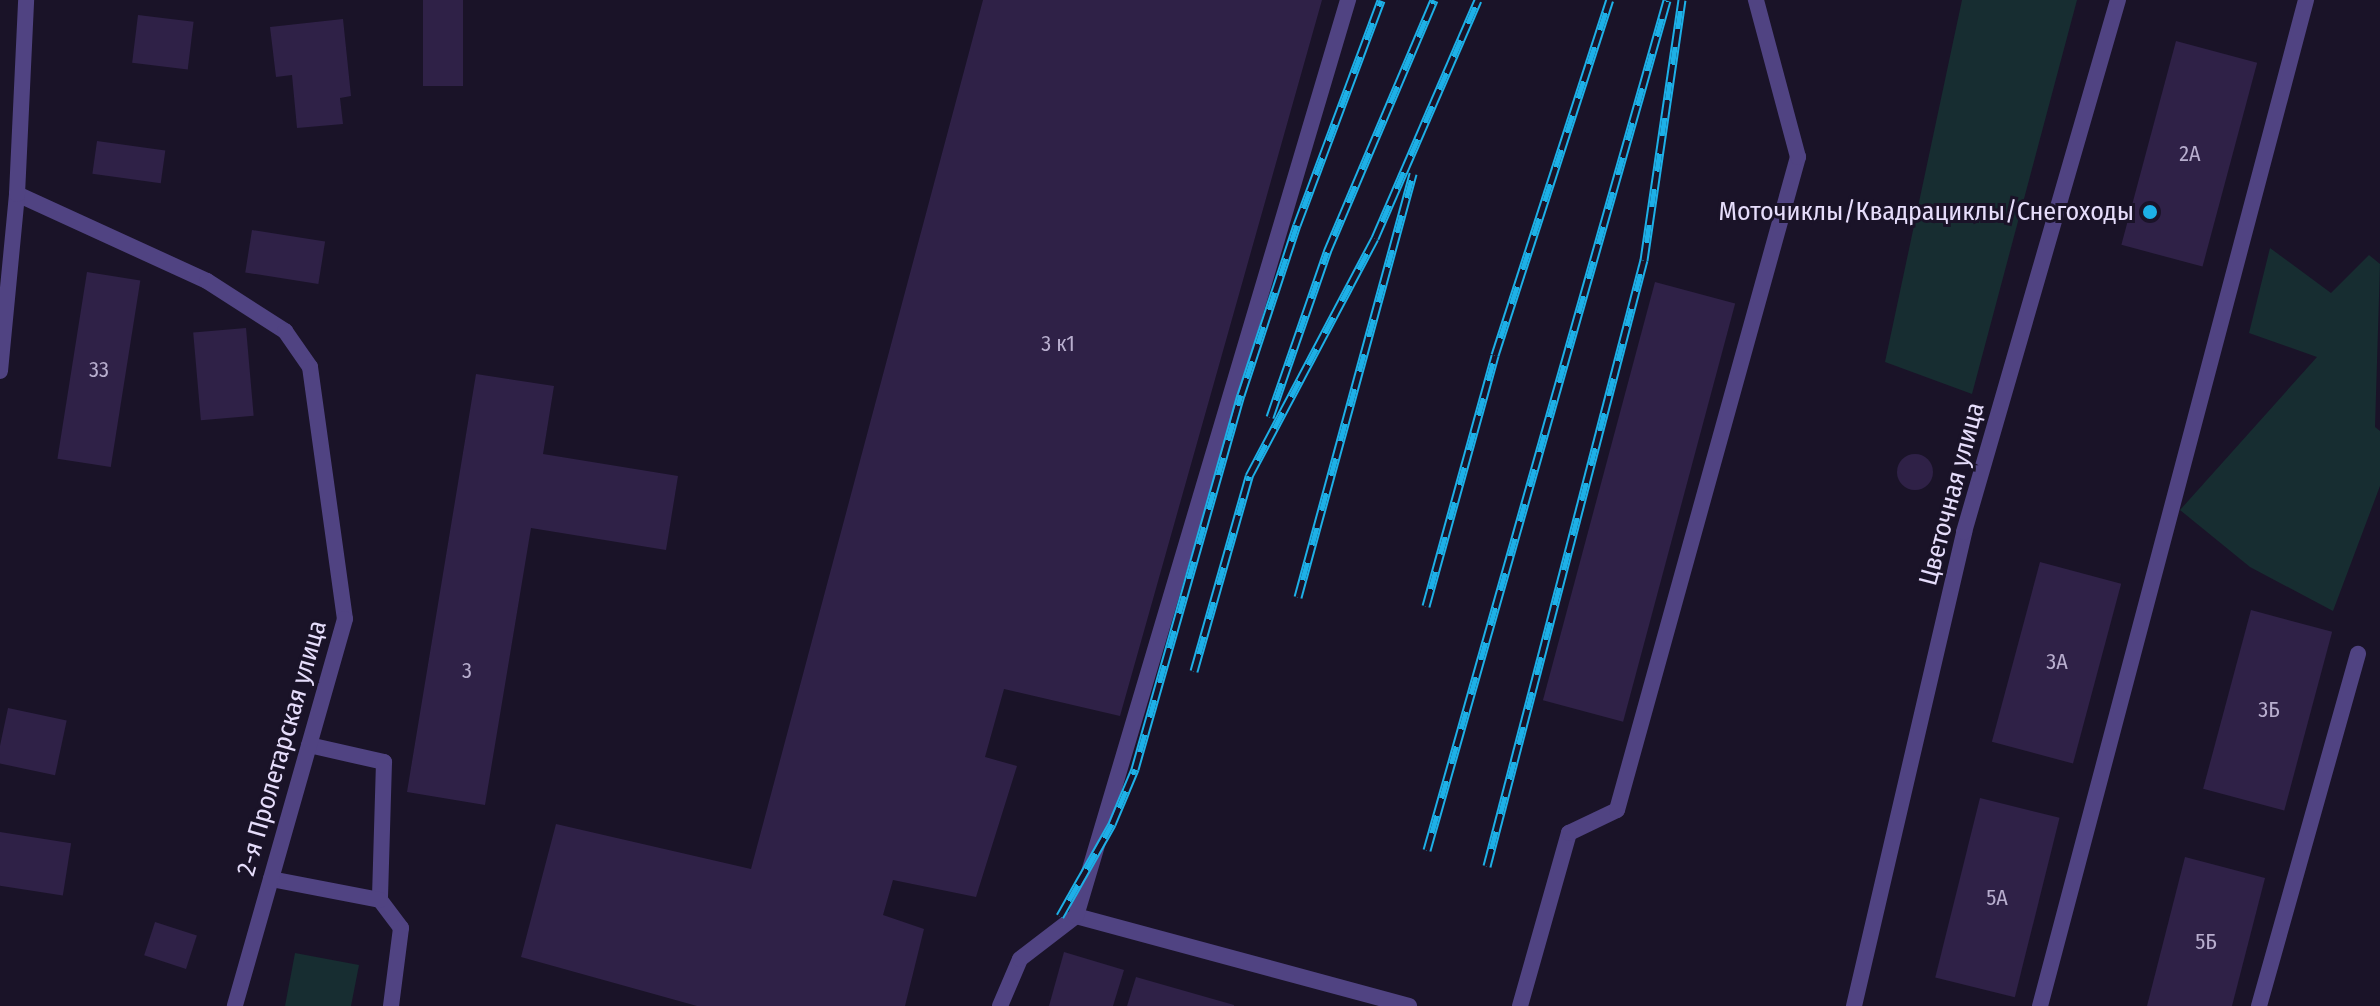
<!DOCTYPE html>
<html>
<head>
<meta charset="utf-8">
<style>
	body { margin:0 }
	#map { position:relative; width:2380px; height:1006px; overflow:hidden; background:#1a1328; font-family:"Fira Sans Condensed",sans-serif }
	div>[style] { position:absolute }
	.green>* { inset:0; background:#172d31 }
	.building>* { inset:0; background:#2f2147; transform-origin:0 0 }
	.round { border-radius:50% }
	.lane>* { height:16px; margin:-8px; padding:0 8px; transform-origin:8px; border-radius:8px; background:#504382 }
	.street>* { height:16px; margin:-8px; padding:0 8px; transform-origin:8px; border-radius:8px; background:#504382 }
	.rail>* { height:9px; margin-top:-4.5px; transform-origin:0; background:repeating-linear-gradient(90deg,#1a1328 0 18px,#1db0e7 0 36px); box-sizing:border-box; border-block:2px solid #1db0e7 }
	.dots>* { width:22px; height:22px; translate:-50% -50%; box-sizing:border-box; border:4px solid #1a1328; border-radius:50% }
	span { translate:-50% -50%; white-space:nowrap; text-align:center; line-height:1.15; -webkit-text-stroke:6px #1a1328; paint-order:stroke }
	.number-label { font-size:22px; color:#b8aece }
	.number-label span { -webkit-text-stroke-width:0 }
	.poi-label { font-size:26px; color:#e6ddfb }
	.right { translate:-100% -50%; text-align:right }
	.street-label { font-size:26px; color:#e6ddfb }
</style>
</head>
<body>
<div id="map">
	<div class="green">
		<i style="clip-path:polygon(1962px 0,2077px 0,1972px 394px,1885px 362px)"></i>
		<i style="clip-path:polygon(2270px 248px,2331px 293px,2369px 255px,2380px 264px,2375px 427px,2380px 431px,2380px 486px,2333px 611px,2250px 567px,2180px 510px,2317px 357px,2249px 333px)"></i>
		<i style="clip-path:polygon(295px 953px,359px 965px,351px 1006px,285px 1006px)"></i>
	</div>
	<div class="building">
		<i style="left:423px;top:0;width:40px;height:86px"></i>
		<i style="clip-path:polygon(983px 0,1322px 0,1120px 716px,1004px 689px,985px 757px,1017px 766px,976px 897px,893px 880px,883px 915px,924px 929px,905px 1006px,697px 1006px,521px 957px,556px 824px,751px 869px)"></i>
		<i style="left:138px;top:15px;width:56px;height:48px;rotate:7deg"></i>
		<i style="clip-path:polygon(343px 19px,351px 96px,340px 98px,343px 124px,297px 128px,292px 75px,276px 77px,270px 27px)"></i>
		<i style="left:2176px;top:41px;width:84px;height:211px;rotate:15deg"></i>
		<i style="left:97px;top:141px;width:69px;height:33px;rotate:8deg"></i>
		<i style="left:252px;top:230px;width:74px;height:43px;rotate:9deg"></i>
		<i style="left:87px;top:272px;width:54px;height:189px;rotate:9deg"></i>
		<i style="left:1655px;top:282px;width:83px;height:433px;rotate:15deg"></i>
		<i style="left:246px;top:328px;width:88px;height:53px;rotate:85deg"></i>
		<i style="clip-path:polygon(476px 374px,554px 386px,543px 454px,678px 476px,666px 550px,531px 528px,485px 805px,407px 792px)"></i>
		<i class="round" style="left:1897px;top:454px;width:36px;height:36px"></i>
		<i style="left:2040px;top:562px;width:84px;height:186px;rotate:15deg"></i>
		<i style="left:2251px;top:610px;width:84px;height:185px;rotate:15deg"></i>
		<i style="left:8px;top:708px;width:60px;height:56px;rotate:12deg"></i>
		<i style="left:1980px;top:798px;width:82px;height:185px;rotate:14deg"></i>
		<i style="left:0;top:832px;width:72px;height:53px;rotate:9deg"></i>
		<i style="clip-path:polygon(2185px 857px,2265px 878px,2232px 1006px,2147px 1006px)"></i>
		<i style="left:155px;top:922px;width:44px;height:35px;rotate:18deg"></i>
		<i style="clip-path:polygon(1064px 952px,1124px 970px,1113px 1006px,1049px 1006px)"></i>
		<i style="clip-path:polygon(1136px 977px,1234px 1005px,1234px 1006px,1127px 1006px)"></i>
	</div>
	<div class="lane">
		<i style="left:309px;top:745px;width:77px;rotate:12.8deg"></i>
		<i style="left:384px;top:762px;width:138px;rotate:91.7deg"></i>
		<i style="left:380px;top:900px;width:35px;rotate:53deg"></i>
		<i style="left:401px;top:928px;width:79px;rotate:97.3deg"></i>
		<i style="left:271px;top:879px;width:111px;rotate:10.9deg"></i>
		<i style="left:1076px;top:916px;width:345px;rotate:15.1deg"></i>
		<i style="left:1000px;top:1006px;width:51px;rotate:-66.9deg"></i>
		<i style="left:1020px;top:959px;width:71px;rotate:-37.5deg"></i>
		<i style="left:1076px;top:916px;width:956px;rotate:-73.46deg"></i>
		<i style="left:1520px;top:1006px;width:180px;rotate:-74.2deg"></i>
		<i style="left:1569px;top:833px;width:53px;rotate:-25.6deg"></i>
		<i style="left:1617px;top:810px;width:678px;rotate:-74.51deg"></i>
		<i style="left:1798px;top:157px;width:163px;rotate:-105deg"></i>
		<i style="left:2040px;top:1006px;width:1041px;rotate:-75.19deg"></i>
		<i style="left:2259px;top:1006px;width:366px;rotate:-74.3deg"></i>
	</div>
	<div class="street">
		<i style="left:17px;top:194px;width:209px;rotate:24.6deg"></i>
		<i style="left:207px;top:281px;width:93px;rotate:32.7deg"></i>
		<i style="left:285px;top:331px;width:44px;rotate:55.2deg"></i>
		<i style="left:310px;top:367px;width:254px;rotate:82.1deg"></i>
		<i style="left:345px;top:619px;width:402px;rotate:105.9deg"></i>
		<i style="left:0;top:371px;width:178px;rotate:-84.5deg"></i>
		<i style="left:17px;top:194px;width:194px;rotate:-87.3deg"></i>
		<i style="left:1854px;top:1006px;width:487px;rotate:-76.9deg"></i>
		<i style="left:1964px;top:532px;width:554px;rotate:-73.86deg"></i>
	</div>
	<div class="rail">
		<i style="left:1270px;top:417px;width:175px;rotate:-70.9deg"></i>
		<i style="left:1327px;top:252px;width:274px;rotate:-67deg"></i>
		<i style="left:1298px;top:597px;width:439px;rotate:-74.8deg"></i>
		<i style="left:1426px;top:606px;width:260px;rotate:-74.6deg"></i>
		<i style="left:1495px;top:355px;width:373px;rotate:-72.1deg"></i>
		<i style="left:1194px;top:671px;width:203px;rotate:-74.2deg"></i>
		<i style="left:1249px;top:476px;width:269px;rotate:-62.1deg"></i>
		<i style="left:1375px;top:238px;width:259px;rotate:-66.6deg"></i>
		<i style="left:1427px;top:850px;width:883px;rotate:-74.23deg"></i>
		<i style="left:1487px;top:866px;width:626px;rotate:-75.48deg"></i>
		<i style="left:1644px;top:260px;width:263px;rotate:-81.7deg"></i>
		<i style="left:1060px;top:916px;width:106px;rotate:-60.5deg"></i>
		<i style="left:1112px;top:824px;width:60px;rotate:-67.3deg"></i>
		<i style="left:1135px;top:769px;width:389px;rotate:-74.2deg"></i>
		<i style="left:1241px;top:395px;width:179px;rotate:-71.8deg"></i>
		<i style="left:1297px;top:225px;width:240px;rotate:-69.5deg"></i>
	</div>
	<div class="dots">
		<i style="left:2150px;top:212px;background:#1db0e7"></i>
	</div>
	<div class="number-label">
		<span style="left:2190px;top:154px">2А</span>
		<span style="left:1058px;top:344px">3 к1</span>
		<span style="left:99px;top:370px">33</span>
		<span style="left:2057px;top:662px">3А</span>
		<span style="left:467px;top:671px">3</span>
		<span style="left:2269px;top:710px">3Б</span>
		<span style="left:1997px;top:898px">5А</span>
		<span style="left:2206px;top:942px">5Б</span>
	</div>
	<div class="poi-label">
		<span class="right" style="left:2134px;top:212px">Моточиклы/Квадрациклы/Снегоходы</span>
	</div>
	<div class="street-label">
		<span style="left:1952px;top:494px;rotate:-75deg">Цветочная улица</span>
		<span style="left:282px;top:748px;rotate:-74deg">2-я Пролетарская улица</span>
	</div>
</div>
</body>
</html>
